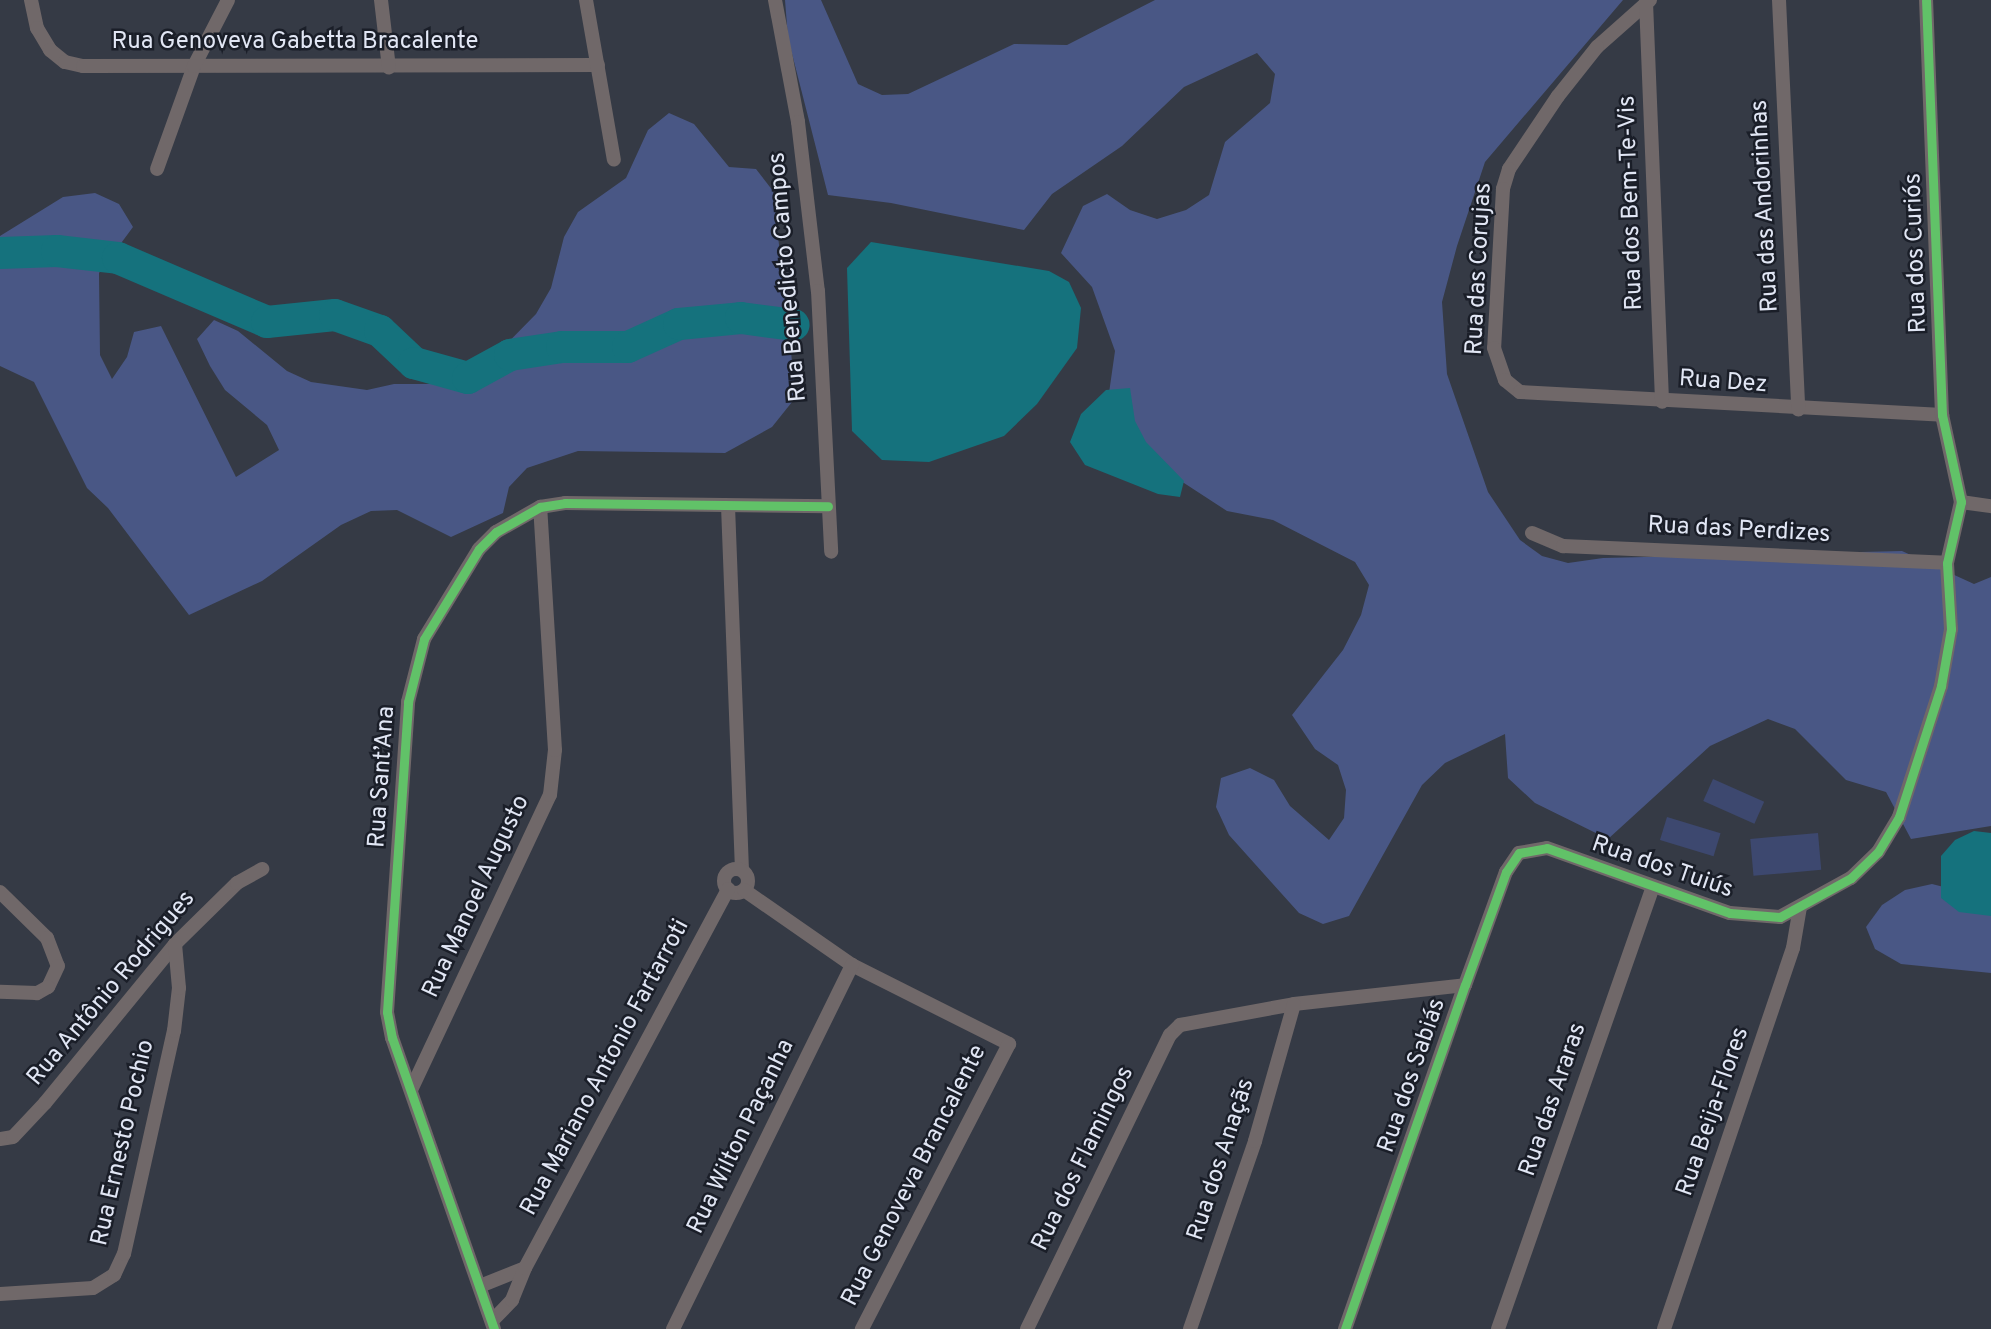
<!DOCTYPE html>
<html>
<head>
<meta charset="utf-8">
<style>
	body { margin:0 }
	#map { position:relative; width:1991px; height:1329px; overflow:hidden; background:#353a45; font-family:Overpass,sans-serif }
	div>[style] { position:absolute }
	.green>* { inset:0; background:#3d486f; transform-origin:0 0 }
	.forest>* { inset:0; background:#495785 }
	.water>* { inset:0; background:#15727d }
	.river>* { height:32px; margin:-16px; padding:0 16px; transform-origin:16px; border-radius:16px; background:#15727d }
	.street>* { height:14px; margin:-7px; padding:0 7px; transform-origin:7px; border-radius:7px; background:#706869 }
	.street>.ring { margin:-7px; padding:0; box-sizing:content-box; background:none; border:14px solid #706869; border-radius:50% }
	.cycleway>* { height:9px; margin:-4.5px; padding:0 4.5px; transform-origin:4.5px; border-radius:4.5px; background:#61c268 }
	span { translate:-50% -50%; white-space:nowrap; text-align:center; line-height:1.15; -webkit-text-stroke:5px #1a1e28; paint-order:stroke }
	.street-label { font-size:24px; color:#e1e6f4 }
</style>
</head>
<body>
<div id="map">
	<div class="green">
		<i style="left:1713px;top:779px;width:56px;height:24px;rotate:24deg"></i>
		<i style="left:1667px;top:817px;width:56px;height:24px;rotate:17deg"></i>
		<i style="left:1818px;top:833px;width:37px;height:68px;rotate:85deg"></i>
	</div>
	<div class="forest">
		<i style="clip-path:polygon(785px 0,821px 0,858px 84px,882px 95px,908px 94px,1014px 44px,1067px 45px,1155px 0,1623px 0,1485px 162px,1457px 246px,1442px 302px,1447px 374px,1488px 492px,1520px 540px,1542px 556px,1568px 563px,1603px 558px,1902px 551px,1974px 584px,1991px 577px,1991px 826px,1911px 839px,1886px 792px,1846px 780px,1795px 729px,1768px 719px,1710px 746px,1608px 839px,1535px 803px,1508px 778px,1505px 734px,1445px 763px,1422px 785px,1349px 916px,1323px 924px,1299px 913px,1229px 835px,1216px 807px,1221px 778px,1250px 768px,1274px 780px,1290px 806px,1329px 840px,1344px 818px,1346px 790px,1338px 765px,1315px 749px,1292px 715px,1343px 650px,1361px 615px,1369px 585px,1355px 562px,1273px 520px,1227px 511px,1141px 455px,1107px 407px,1115px 351px,1092px 287px,1061px 253px,1083px 206px,1107px 194px,1130px 210px,1157px 219px,1186px 210px,1209px 195px,1225px 142px,1270px 103px,1275px 74px,1257px 53px,1184px 87px,1122px 146px,1052px 194px,1024px 230px,891px 203px,828px 195px,788px 38px)"></i>
		<i style="clip-path:polygon(669px 113px,694px 124px,729px 167px,756px 169px,773px 191px,796px 397px,772px 427px,725px 453px,578px 451px,527px 468px,509px 487px,503px 513px,451px 537px,397px 510px,371px 511px,341px 525px,262px 581px,189px 615px,108px 508px,87px 488px,34px 382px,0 366px,0 236px,63px 197px,95px 193px,119px 204px,133px 227px,99px 273px,100px 355px,112px 379px,127px 357px,134px 332px,161px 326px,236px 477px,279px 450px,267px 425px,225px 390px,210px 366px,197px 339px,214px 320px,238px 331px,287px 371px,311px 382px,367px 390px,394px 384px,450px 384px,481px 370px,536px 314px,551px 288px,564px 237px,578px 212px,626px 178px,648px 130px)"></i>
		<i style="clip-path:polygon(1932px 884px,1991px 899px,1991px 973px,1901px 964px,1875px 949px,1866px 927px,1882px 905px,1905px 890px)"></i>
	</div>
	<div class="water">
		<i style="clip-path:polygon(871px 242px,1049px 271px,1069px 282px,1081px 308px,1077px 348px,1037px 404px,1004px 436px,929px 462px,882px 460px,852px 431px,847px 268px)"></i>
		<i style="clip-path:polygon(1130px 388px,1135px 421px,1146px 442px,1184px 481px,1180px 497px,1158px 494px,1085px 465px,1070px 442px,1081px 414px,1106px 390px)"></i>
		<i style="clip-path:polygon(1974px 831px,1991px 833px,1991px 916px,1959px 912px,1941px 898px,1941px 856px,1955px 840px)"></i>
	</div>
	<div class="river">
		<i style="left:0;top:253px;width:57px;rotate:-2deg"></i>
		<i style="left:57px;top:251px;width:61px;rotate:6.5deg"></i>
		<i style="left:118px;top:258px;width:162px;rotate:23.2deg"></i>
		<i style="left:267px;top:322px;width:68px;rotate:-5.9deg"></i>
		<i style="left:335px;top:315px;width:48px;rotate:19.6deg"></i>
		<i style="left:380px;top:331px;width:47px;rotate:43.3deg"></i>
		<i style="left:414px;top:363px;width:56px;rotate:15.5deg"></i>
		<i style="left:468px;top:378px;width:48px;rotate:-28.7deg"></i>
		<i style="left:510px;top:355px;width:53px;rotate:-8.7deg"></i>
		<i style="left:562px;top:347px;width:66px"></i>
		<i style="left:628px;top:347px;width:56px;rotate:-24.3deg"></i>
		<i style="left:679px;top:324px;width:62px;rotate:-5.5deg"></i>
		<i style="left:741px;top:318px;width:53px;rotate:7.5deg"></i>
	</div>
	<div class="street">
		<i style="left:31px;top:0;width:29px;rotate:78deg"></i>
		<i style="left:37px;top:28px;width:26px;rotate:59deg"></i>
		<i style="left:50px;top:50px;width:19px;rotate:39deg"></i>
		<i style="left:65px;top:62px;width:18px;rotate:13deg"></i>
		<i style="left:83px;top:66px;width:515px;rotate:-0.11deg"></i>
		<i style="left:381px;top:0;width:68px;rotate:83.3deg"></i>
		<i style="left:586px;top:0;width:162px;rotate:80.1deg"></i>
		<i style="left:775px;top:0;width:124px;rotate:79.3deg"></i>
		<i style="left:798px;top:122px;width:170px;rotate:83.3deg"></i>
		<i style="left:818px;top:291px;width:261px;rotate:87.1deg"></i>
		<i style="left:1650px;top:0;width:71px;rotate:138.4deg"></i>
		<i style="left:1597px;top:47px;width:63px;rotate:128.5deg"></i>
		<i style="left:1558px;top:96px;width:88px;rotate:123.9deg"></i>
		<i style="left:1509px;top:169px;width:21px;rotate:107deg"></i>
		<i style="left:1503px;top:189px;width:159px;rotate:93.2deg"></i>
		<i style="left:1494px;top:348px;width:34px;rotate:71deg"></i>
		<i style="left:1505px;top:380px;width:19px;rotate:39deg"></i>
		<i style="left:1520px;top:392px;width:423px;rotate:3.1deg"></i>
		<i style="left:1779px;top:0;width:410px;rotate:87.3deg"></i>
		<i style="left:1646px;top:2px;width:400px;rotate:87.7deg"></i>
		<i style="left:157px;top:169px;width:109px;rotate:-70.2deg"></i>
		<i style="left:194px;top:66px;width:74px;rotate:-62.7deg"></i>
		<i style="left:1961px;top:502px;width:30px;rotate:8deg"></i>
		<i style="left:728px;top:506px;width:364px;rotate:87.8deg"></i>
		<i style="left:1532px;top:533px;width:34px;rotate:23deg"></i>
		<i style="left:1563px;top:546px;width:384px;rotate:2.5deg"></i>
		<i class="ring" style="left:724px;top:869px;width:10px;height:10px"></i>
		<i style="left:744px;top:890px;width:131px;rotate:34.8deg"></i>
		<i style="left:852px;top:965px;width:176px;rotate:26.7deg"></i>
		<i style="left:1009px;top:1044px;width:321px;rotate:117.3deg"></i>
		<i style="left:0;top:892px;width:66px;rotate:44.4deg"></i>
		<i style="left:47px;top:938px;width:30px;rotate:69deg"></i>
		<i style="left:58px;top:966px;width:23px;rotate:115deg"></i>
		<i style="left:48px;top:987px;width:13px;rotate:151deg"></i>
		<i style="left:37px;top:993px;width:37px;rotate:-178deg"></i>
		<i style="left:411px;top:1090px;width:326px;rotate:-64.8deg"></i>
		<i style="left:550px;top:795px;width:45px;rotate:-83.7deg"></i>
		<i style="left:555px;top:750px;width:243px;rotate:-93.5deg"></i>
		<i style="left:0;top:1139px;width:13px;rotate:-9deg"></i>
		<i style="left:13px;top:1137px;width:47px;rotate:-46.7deg"></i>
		<i style="left:45px;top:1103px;width:205px;rotate:-50.7deg"></i>
		<i style="left:175px;top:944px;width:87px;rotate:-44.5deg"></i>
		<i style="left:237px;top:883px;width:29px;rotate:-29deg"></i>
		<i style="left:480px;top:1286px;width:48px;rotate:-21.8deg"></i>
		<i style="left:0;top:1294px;width:93px;rotate:-3.7deg"></i>
		<i style="left:93px;top:1288px;width:25px;rotate:-32deg"></i>
		<i style="left:114px;top:1275px;width:23px;rotate:-65deg"></i>
		<i style="left:124px;top:1254px;width:229px;rotate:-77.4deg"></i>
		<i style="left:174px;top:1031px;width:43px;rotate:-83.4deg"></i>
		<i style="left:179px;top:988px;width:44px;rotate:-95.2deg"></i>
		<i style="left:492px;top:1321px;width:29px;rotate:-46deg"></i>
		<i style="left:512px;top:1300px;width:35px;rotate:-68deg"></i>
		<i style="left:525px;top:1268px;width:430px;rotate:-61.8deg"></i>
		<i style="left:494px;top:1329px;width:308px;rotate:-109.3deg"></i>
		<i style="left:392px;top:1038px;width:26px;rotate:-101deg"></i>
		<i style="left:387px;top:1012px;width:311px;rotate:-86.1deg"></i>
		<i style="left:408px;top:702px;width:65px;rotate:-75.7deg"></i>
		<i style="left:424px;top:639px;width:105px;rotate:-58.6deg"></i>
		<i style="left:479px;top:549px;width:24px;rotate:-45deg"></i>
		<i style="left:496px;top:532px;width:51px;rotate:-29.6deg"></i>
		<i style="left:540px;top:507px;width:25px;rotate:-9deg"></i>
		<i style="left:565px;top:503px;width:263px;rotate:0.7deg"></i>
		<i style="left:673px;top:1329px;width:406px;rotate:-63.8deg"></i>
		<i style="left:1027px;top:1329px;width:327px;rotate:-64.1deg"></i>
		<i style="left:1170px;top:1035px;width:14px;rotate:-45deg"></i>
		<i style="left:1180px;top:1025px;width:116px;rotate:-10.4deg"></i>
		<i style="left:1294px;top:1004px;width:172px;rotate:-6.3deg"></i>
		<i style="left:1190px;top:1329px;width:199px;rotate:-70.9deg"></i>
		<i style="left:1255px;top:1141px;width:142px;rotate:-74.1deg"></i>
		<i style="left:1345px;top:1329px;width:364px;rotate:-70.8deg"></i>
		<i style="left:1465px;top:985px;width:120px;rotate:-70.1deg"></i>
		<i style="left:1506px;top:872px;width:23px;rotate:-56deg"></i>
		<i style="left:1519px;top:853px;width:28px;rotate:-10deg"></i>
		<i style="left:1547px;top:848px;width:194px;rotate:19.6deg"></i>
		<i style="left:1730px;top:913px;width:50px;rotate:4.6deg"></i>
		<i style="left:1780px;top:917px;width:81px;rotate:-28.8deg"></i>
		<i style="left:1851px;top:878px;width:37px;rotate:-44deg"></i>
		<i style="left:1878px;top:852px;width:41px;rotate:-59deg"></i>
		<i style="left:1899px;top:817px;width:138px;rotate:-72.2deg"></i>
		<i style="left:1941px;top:686px;width:58px;rotate:-80deg"></i>
		<i style="left:1951px;top:629px;width:66px;rotate:-93.5deg"></i>
		<i style="left:1947px;top:563px;width:63px;rotate:-77.1deg"></i>
		<i style="left:1961px;top:502px;width:89px;rotate:-102.3deg"></i>
		<i style="left:1942px;top:415px;width:415px;rotate:-92.2deg"></i>
		<i style="left:1498px;top:1329px;width:469px;rotate:-70.7deg"></i>
		<i style="left:1664px;top:1329px;width:402px;rotate:-71.3deg"></i>
		<i style="left:1793px;top:948px;width:42px;rotate:-80.3deg"></i>
	</div>
	<div class="cycleway">
		<i style="left:494px;top:1329px;width:308px;rotate:-109.3deg"></i>
		<i style="left:392px;top:1038px;width:26px;rotate:-101deg"></i>
		<i style="left:387px;top:1012px;width:311px;rotate:-86.1deg"></i>
		<i style="left:408px;top:702px;width:65px;rotate:-75.7deg"></i>
		<i style="left:424px;top:639px;width:105px;rotate:-58.6deg"></i>
		<i style="left:479px;top:549px;width:24px;rotate:-45deg"></i>
		<i style="left:496px;top:532px;width:51px;rotate:-29.6deg"></i>
		<i style="left:540px;top:507px;width:25px;rotate:-9deg"></i>
		<i style="left:565px;top:503px;width:263px;rotate:0.7deg"></i>
		<i style="left:1345px;top:1329px;width:364px;rotate:-70.8deg"></i>
		<i style="left:1465px;top:985px;width:120px;rotate:-70.1deg"></i>
		<i style="left:1506px;top:872px;width:23px;rotate:-56deg"></i>
		<i style="left:1519px;top:853px;width:28px;rotate:-10deg"></i>
		<i style="left:1547px;top:848px;width:194px;rotate:19.6deg"></i>
		<i style="left:1730px;top:913px;width:50px;rotate:4.6deg"></i>
		<i style="left:1780px;top:917px;width:81px;rotate:-28.8deg"></i>
		<i style="left:1851px;top:878px;width:37px;rotate:-44deg"></i>
		<i style="left:1878px;top:852px;width:41px;rotate:-59deg"></i>
		<i style="left:1899px;top:817px;width:138px;rotate:-72.2deg"></i>
		<i style="left:1941px;top:686px;width:58px;rotate:-80deg"></i>
		<i style="left:1951px;top:629px;width:66px;rotate:-93.5deg"></i>
		<i style="left:1947px;top:563px;width:63px;rotate:-77.1deg"></i>
		<i style="left:1961px;top:502px;width:89px;rotate:-102.3deg"></i>
		<i style="left:1942px;top:415px;width:415px;rotate:-92.2deg"></i>
	</div>
	<div class="street-label">
		<span style="left:295px;top:43px">Rua Genoveva Gabetta Bracalente</span>
		<span style="left:1632px;top:203px;rotate:-92deg">Rua dos Bem-Te-Vis</span>
		<span style="left:1766px;top:206px;rotate:-93deg">Rua das Andorinhas</span>
		<span style="left:1917px;top:253px;rotate:-92deg">Rua dos Curiós</span>
		<span style="left:1480px;top:269px;rotate:-87deg">Rua das Corujas</span>
		<span style="left:789px;top:277px;rotate:-95deg">Rua Benedicto Campos</span>
		<span style="left:1723px;top:383px;rotate:4deg">Rua Dez</span>
		<span style="left:1739px;top:531px;rotate:3deg">Rua das Perdizes</span>
		<span style="left:383px;top:777px;rotate:-86deg">Rua Sant’Ana</span>
		<span style="left:1662px;top:868px;rotate:19deg">Rua dos Tuiús</span>
		<span style="left:477px;top:897px;rotate:-65deg">Rua Manoel Augusto</span>
		<span style="left:112px;top:989px;rotate:-50deg">Rua Antônio Rodrigues</span>
		<span style="left:606px;top:1068px;rotate:-62deg">Rua Mariano Antonio Fartarroti</span>
		<span style="left:1413px;top:1076px;rotate:-71deg">Rua dos Sabiás</span>
		<span style="left:1554px;top:1100px;rotate:-71deg">Rua das Araras</span>
		<span style="left:1714px;top:1112px;rotate:-71deg">Rua Beija-Flores</span>
		<span style="left:742px;top:1137px;rotate:-64deg">Rua Wilton Paçanha</span>
		<span style="left:124px;top:1143px;rotate:-77deg">Rua Ernesto Pochio</span>
		<span style="left:1084px;top:1159px;rotate:-64deg">Rua dos Flamingos</span>
		<span style="left:1222px;top:1160px;rotate:-72deg">Rua dos Anaçãs</span>
		<span style="left:915px;top:1176px;rotate:-63deg">Rua Genoveva Brancalente</span>
	</div>
</div>
</body>
</html>
